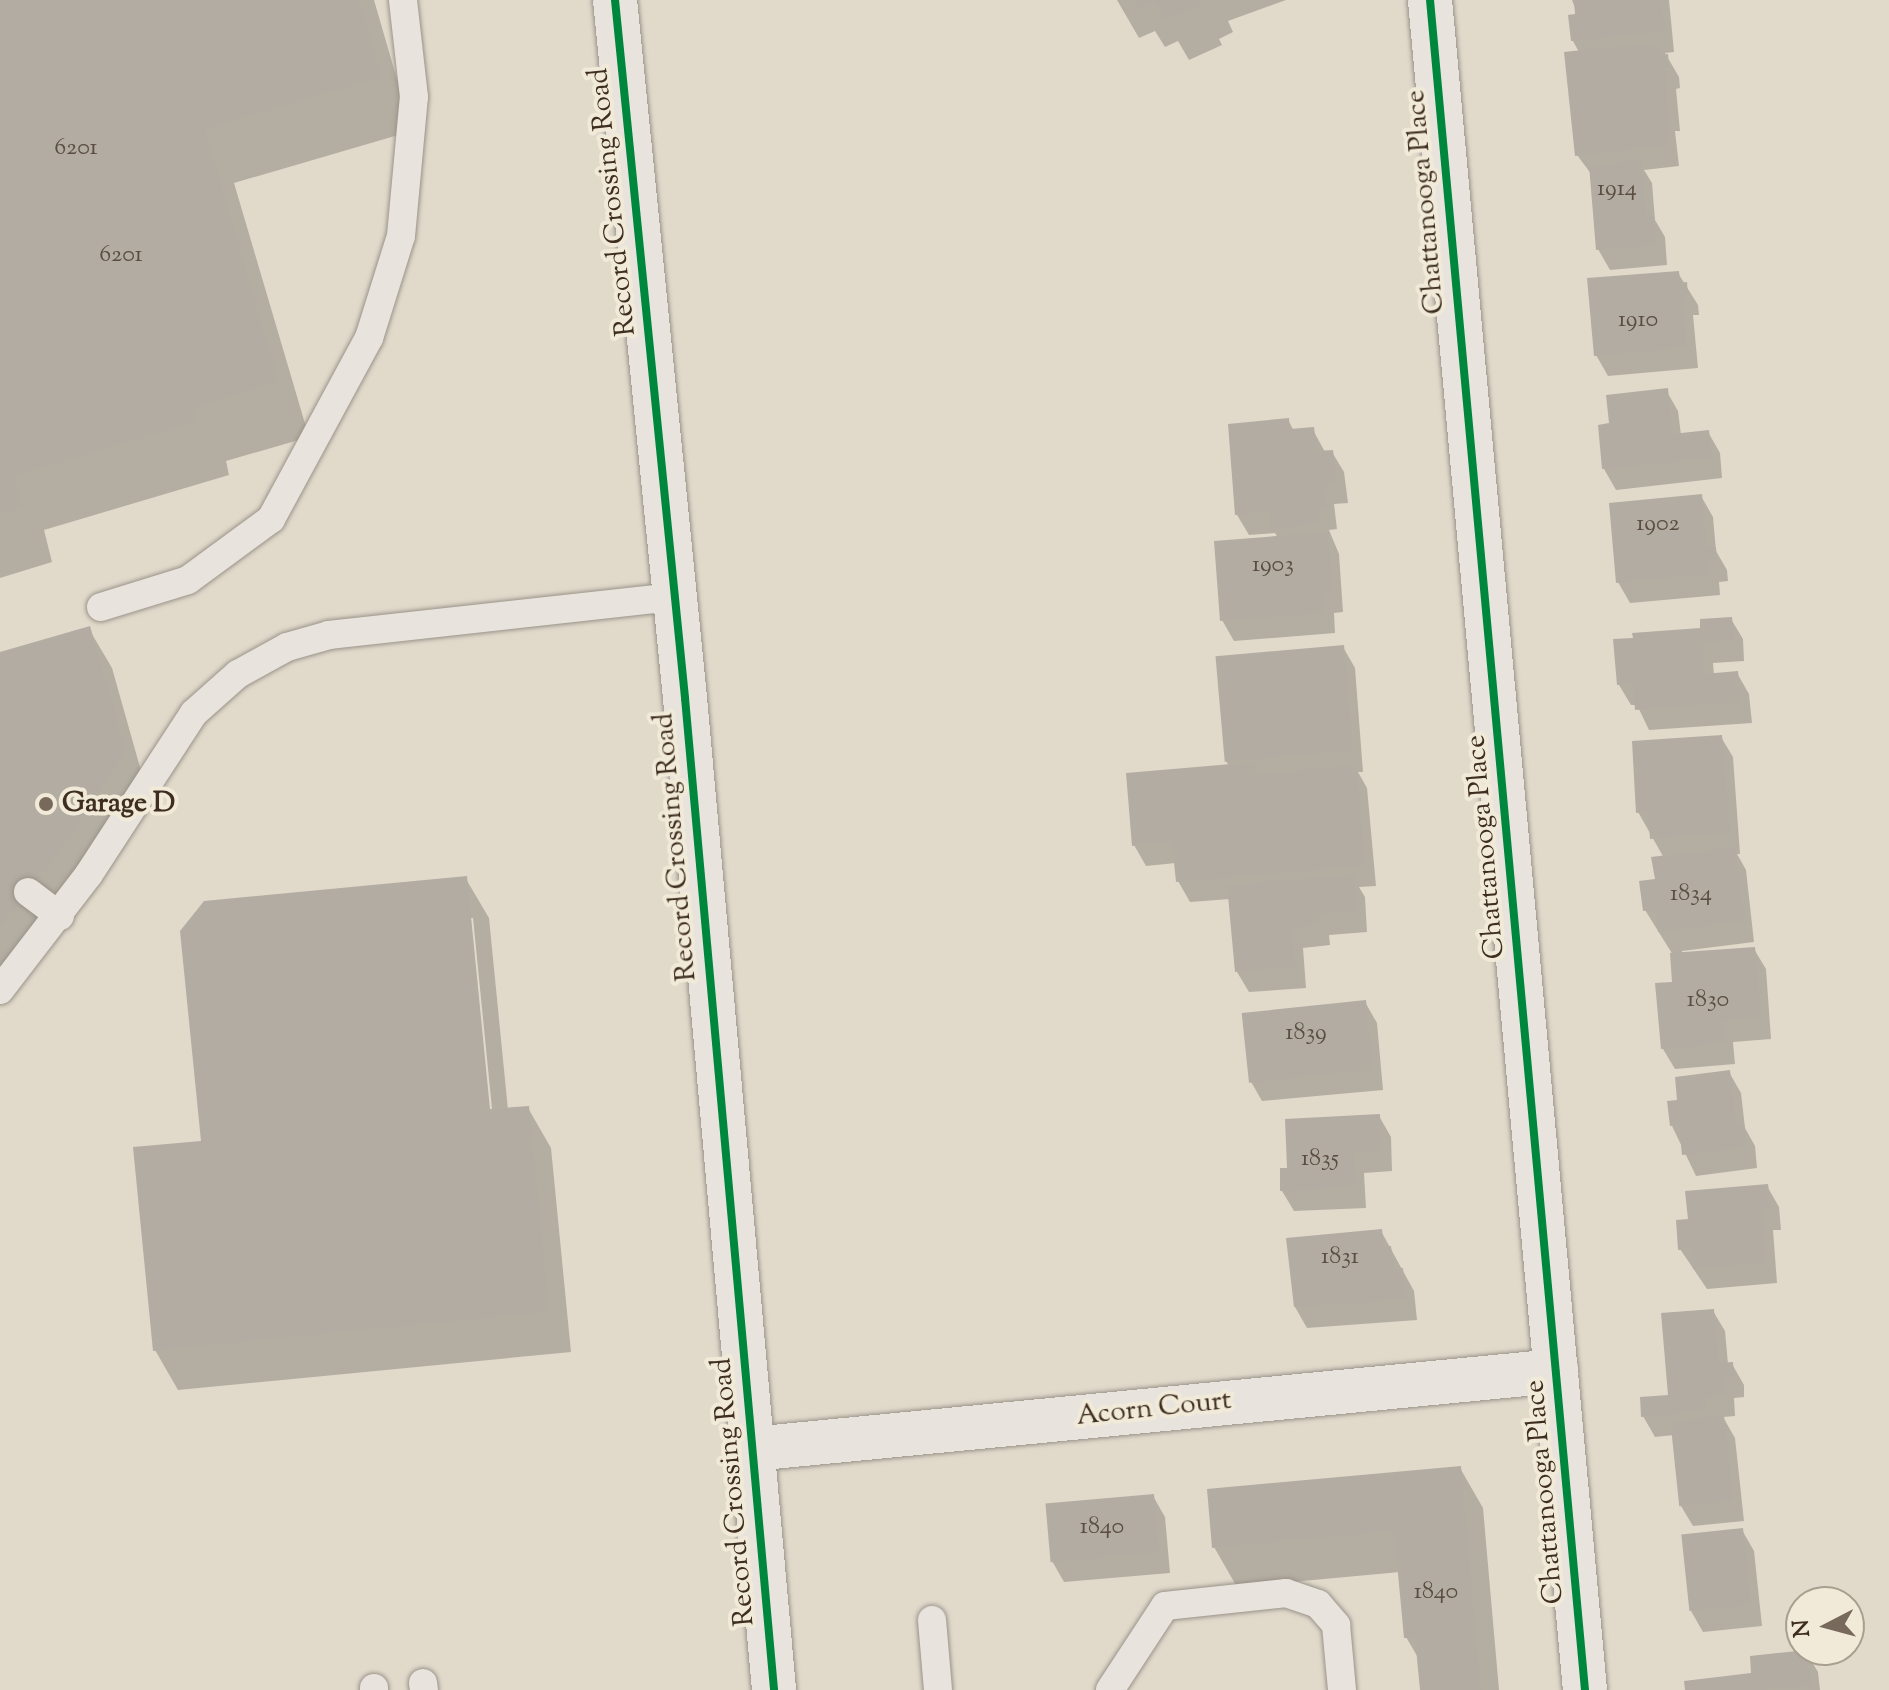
<!DOCTYPE html>
<html>
<head>
<meta charset="utf-8">
<style>
	body { margin:0 }
	#map { position:relative; width:1889px; height:1690px; overflow:hidden; background:#e1dacb; font-family:"Sorts Mill Goudy",serif }
	div>[style] { position:absolute }
	.shadow>* { inset:0; background:#0003 }
	.building>* { inset:0; background:#b2aca2; transform-origin:0 0 }
	.roads { filter:drop-shadow(0 0 2px #9a938a) drop-shadow(0 0 2px #9a938a) }
	.service>* { height:28px; margin:-14px; padding:0 14px; transform-origin:14px; border-radius:14px; background:#e8e4dd }
	.minor>* { height:44px; margin:-22px; padding:0 22px; transform-origin:22px; border-radius:22px; background:#e8e4dd }
	.tertiary>* { height:44px; margin:-22px; padding:0 22px; transform-origin:22px; border-radius:22px; background:#e8e4dd }
	.cycleway>* { height:8px; margin:-4px; padding:0 4px; transform-origin:4px; border-radius:4px; background:#00873e }
	.dots>* { width:22px; height:22px; translate:-50% -50%; box-sizing:border-box; border:4px solid #f1ead8; border-radius:50% }
	span { translate:-50% -50%; white-space:nowrap; text-align:center; line-height:1.15; -webkit-text-stroke:8px #f1ead8; paint-order:stroke }
	.number-label { font-size:24px; color:#5b4d41 }
	.number-label span { -webkit-text-stroke-width:0 }
	.street-label { font-size:28px; color:#3e2d21 }
	.poi-label { font-size:28px; color:#3e2d21; font-weight:700 }
	.left { translate:0 -50%; text-align:left }
	.north { position:absolute; left:1785px; top:1586px; width:80px; height:80px; box-sizing:border-box; background:#f1ead8; border:2px solid #a99e8f; border-radius:50%; rotate:264deg; font-size:22px; font-weight:700; line-height:32px; text-align:center; color:#3e2d21 }
	.north::after { content:''; display:block; margin:auto; width:28px; height:36px; background:#776a5c; clip-path:polygon(50% 0,100% 100%,50% 72%,0 100%) }
</style>
</head>
<body>
<div id="map">
	<div class="shadow">
		<i style="clip-path:polygon(0 0,374px 0,412px 131px,234px 183px,309px 437px,226px 461px,229px 475px,44px 530px,52px 562px,0 578px)"></i>
		<i style="clip-path:polygon(1117px 0,1286px 0,1228px 21px,1233px 32px,1219px 39px,1222px 45px,1189px 60px,1178px 41px,1165px 47px,1155px 31px,1139px 38px)"></i>
		<i style="clip-path:polygon(1572px 0,1669px 0,1674px 52px,1665px 53px,1679px 77px,1680px 88px,1676px 89px,1680px 131px,1675px 131px,1679px 166px,1644px 170px,1652px 183px,1655px 220px,1665px 237px,1667px 265px,1610px 270px,1598px 249px,1592px 175px,1577px 155px,1579px 52px,1573px 41px,1578px 16px)"></i>
		<i style="clip-path:polygon(1678px 273px,1698px 305px,1699px 315px,1693px 315px,1698px 368px,1608px 376px,1596px 355px)"></i>
		<i style="clip-path:polygon(1666px 390px,1678px 411px,1681px 435px,1708px 432px,1720px 453px,1722px 478px,1616px 490px,1604px 469px,1600px 426px,1611px 425px)"></i>
		<i style="clip-path:polygon(1288px 420px,1294px 431px,1313px 430px,1325px 452px,1332px 452px,1344px 472px,1348px 503px,1334px 504px,1337px 529px,1329px 530px,1339px 554px,1343px 612px,1334px 613px,1335px 633px,1234px 641px,1222px 620px,1278px 538px,1275px 533px,1249px 535px,1237px 515px)"></i>
		<i style="clip-path:polygon(1701px 496px,1713px 517px,1716px 551px,1727px 570px,1728px 581px,1719px 582px,1720px 595px,1630px 603px,1618px 582px)"></i>
		<i style="clip-path:polygon(1731px 619px,1743px 639px,1744px 661px,1713px 663px,1714px 675px,1737px 673px,1749px 694px,1752px 723px,1649px 730px,1637px 705px,1631px 705px,1619px 685px,1702px 630px)"></i>
		<i style="clip-path:polygon(89px 629px,112px 668px,147px 792px,0 993px,0 675px)"></i>
		<i style="clip-path:polygon(1343px 647px,1355px 668px,1363px 772px,1358px 772px,1367px 788px,1376px 886px,1359px 887px,1365px 897px,1367px 932px,1329px 935px,1330px 945px,1303px 948px,1306px 988px,1249px 992px,1237px 972px,1230px 899px,1190px 902px,1178px 881px,1176px 863px,1146px 866px,1134px 845px,1229px 766px,1226px 761px)"></i>
		<i style="clip-path:polygon(1721px 737px,1733px 757px,1740px 854px,1737px 854px,1746px 870px,1754px 942px,1682px 951px,1682px 954px,1754px 949px,1766px 969px,1771px 1039px,1733px 1042px,1735px 1064px,1675px 1069px,1663px 1049px,1674px 984px,1673px 955px,1645px 910px,1664px 858px,1638px 812px)"></i>
		<i style="clip-path:polygon(evenodd,466px 879px,489px 918px,508px 1110px,528px 1108px,551px 1148px,571px 1352px,178px 1390px,155px 1350px,203px 1143px,466px 879px,469px 918px,473px 918px,493px 1119px,489px 1119px,469px 918px)"></i>
		<i style="clip-path:polygon(1365px 1002px,1377px 1023px,1383px 1090px,1262px 1101px,1250px 1080px)"></i>
		<i style="clip-path:polygon(1729px 1072px,1741px 1093px,1745px 1128px,1755px 1146px,1757px 1168px,1696px 1176px,1672px 1126px)"></i>
		<i style="clip-path:polygon(1379px 1116px,1391px 1137px,1392px 1171px,1364px 1173px,1366px 1208px,1294px 1211px,1282px 1191px,1289px 1170px)"></i>
		<i style="clip-path:polygon(1767px 1186px,1779px 1207px,1781px 1230px,1773px 1230px,1777px 1283px,1707px 1289px,1680px 1249px,1690px 1221px)"></i>
		<i style="clip-path:polygon(1381px 1231px,1414px 1291px,1417px 1320px,1307px 1328px,1295px 1307px)"></i>
		<i style="clip-path:polygon(1713px 1311px,1725px 1331px,1728px 1364px,1732px 1364px,1744px 1385px,1744px 1397px,1734px 1398px,1735px 1416px,1723px 1417px,1735px 1438px,1744px 1521px,1693px 1526px,1681px 1506px,1674px 1435px,1655px 1437px,1643px 1416px,1670px 1397px)"></i>
		<i style="clip-path:polygon(1460px 1468px,1483px 1508px,1499px 1690px,1422px 1690px,1420px 1661px,1406px 1637px,1400px 1572px,1237px 1587px,1214px 1547px)"></i>
		<i style="clip-path:polygon(1153px 1496px,1165px 1517px,1170px 1573px,1064px 1582px,1052px 1561px)"></i>
		<i style="clip-path:polygon(1742px 1530px,1754px 1551px,1762px 1626px,1703px 1632px,1691px 1611px)"></i>
		<i style="clip-path:polygon(1806px 1652px,1818px 1672px,1820px 1690px,1687px 1690px,1754px 1675px)"></i>
	</div>
	<div class="building">
		<i style="clip-path:polygon(0 0,360px 0,382px 77px,205px 129px,279px 382px,196px 407px,199px 421px,15px 476px,22px 507px,0 514px)"></i>
		<i style="clip-path:polygon(1136px 0,1198px 0,1200px 5px,1164px 21px,1156px 1px,1140px 9px)"></i>
		<i style="clip-path:polygon(1574px 0,1660px 0,1664px 32px,1571px 41px,1568px 15px,1575px 14px)"></i>
		<i style="clip-path:polygon(1657px 42px,1659px 55px,1668px 54px,1669px 68px,1665px 68px,1668px 146px,1575px 156px,1564px 52px)"></i>
		<i style="clip-path:polygon(1641px 160px,1646px 215px,1654px 215px,1657px 245px,1596px 250px,1589px 165px)"></i>
		<i style="clip-path:polygon(1679px 271px,1680px 283px,1687px 282px,1688px 295px,1682px 295px,1687px 348px,1594px 356px,1587px 278px)"></i>
		<i style="clip-path:polygon(1668px 388px,1672px 434px,1709px 430px,1712px 458px,1602px 469px,1598px 425px,1609px 423px,1606px 395px)"></i>
		<i style="clip-path:polygon(1289px 418px,1290px 429px,1314px 427px,1317px 451px,1333px 450px,1337px 482px,1324px 484px,1326px 508px,1319px 509px,1320px 524px,1270px 529px,1269px 512px,1235px 515px,1228px 424px)"></i>
		<i style="clip-path:polygon(1702px 494px,1707px 548px,1716px 547px,1717px 561px,1708px 562px,1710px 574px,1616px 583px,1609px 503px)"></i>
		<i style="clip-path:polygon(1328px 532px,1332px 591px,1323px 592px,1325px 613px,1220px 621px,1214px 541px)"></i>
		<i style="clip-path:polygon(1732px 617px,1734px 641px,1702px 642px,1704px 674px,1738px 671px,1741px 702px,1635px 710px,1633px 684px,1617px 685px,1613px 639px,1633px 638px,1632px 633px,1700px 628px,1700px 619px)"></i>
		<i style="clip-path:polygon(90px 626px,126px 751px,56px 857px,0 928px,0 652px)"></i>
		<i style="left:1344px;top:645px;width:106px;height:129px;rotate:85deg"></i>
		<i style="clip-path:polygon(1722px 735px,1730px 834px,1650px 839px,1648px 812px,1636px 813px,1632px 741px)"></i>
		<i style="clip-path:polygon(1255px 762px,1257px 774px,1356px 765px,1365px 866px,1176px 882px,1172px 842px,1132px 846px,1126px 773px)"></i>
		<i style="clip-path:polygon(1735px 847px,1744px 921px,1658px 932px,1655px 910px,1643px 911px,1639px 881px,1655px 879px,1651px 857px)"></i>
		<i style="clip-path:polygon(1354px 874px,1357px 911px,1318px 914px,1320px 925px,1292px 928px,1295px 967px,1235px 972px,1227px 885px)"></i>
		<i style="clip-path:polygon(467px 876px,490px 1109px,529px 1106px,549px 1312px,153px 1351px,133px 1147px,201px 1141px,180px 931px,204px 901px)"></i>
		<i style="clip-path:polygon(1755px 947px,1761px 1018px,1722px 1021px,1725px 1044px,1661px 1049px,1655px 983px,1672px 982px,1670px 953px)"></i>
		<i style="left:1366px;top:1000px;width:70px;height:125px;rotate:84deg"></i>
		<i style="clip-path:polygon(1730px 1070px,1736px 1124px,1744px 1123px,1747px 1148px,1682px 1155px,1679px 1125px,1670px 1126px,1667px 1101px,1677px 1100px,1675px 1077px)"></i>
		<i style="clip-path:polygon(1380px 1114px,1381px 1151px,1354px 1152px,1355px 1188px,1280px 1191px,1280px 1168px,1287px 1168px,1285px 1119px)"></i>
		<i style="clip-path:polygon(1768px 1184px,1771px 1209px,1762px 1210px,1766px 1263px,1693px 1269px,1691px 1249px,1678px 1250px,1676px 1220px,1688px 1219px,1685px 1191px)"></i>
		<i style="clip-path:polygon(1382px 1229px,1384px 1247px,1391px 1246px,1394px 1269px,1403px 1268px,1406px 1300px,1294px 1307px,1286px 1238px)"></i>
		<i style="clip-path:polygon(1714px 1309px,1719px 1363px,1733px 1362px,1734px 1377px,1723px 1378px,1725px 1395px,1706px 1397px,1706px 1411px,1641px 1417px,1640px 1397px,1668px 1395px,1661px 1313px)"></i>
		<i style="left:1724px;top:1415px;width:86px;height:54px;rotate:84deg"></i>
		<i style="clip-path:polygon(1461px 1466px,1481px 1690px,1420px 1690px,1415px 1638px,1404px 1638px,1394px 1531px,1212px 1548px,1207px 1489px)"></i>
		<i style="left:1154px;top:1494px;width:59px;height:109px;rotate:85deg"></i>
		<i style="left:1743px;top:1528px;width:77px;height:62px;rotate:84deg"></i>
		<i style="clip-path:polygon(1807px 1650px,1811px 1685px,1764px 1690px,1685px 1690px,1684px 1681px,1751px 1673px,1750px 1656px)"></i>
	</div>
	<div class="roads">
		<div class="service">
			<i style="left:101px;top:607px;width:91px;rotate:-17.2deg"></i>
			<i style="left:188px;top:580px;width:103px;rotate:-36.3deg"></i>
			<i style="left:271px;top:519px;width:206px;rotate:-61.6deg"></i>
			<i style="left:369px;top:338px;width:107px;rotate:-72.6deg"></i>
			<i style="left:401px;top:236px;width:140px;rotate:-84.7deg"></i>
			<i style="left:414px;top:97px;width:98px;rotate:-96.5deg"></i>
			<i style="left:28px;top:892px;width:40px;rotate:37deg"></i>
			<i style="left:0;top:990px;width:146px;rotate:-52.5deg"></i>
			<i style="left:89px;top:874px;width:192px;rotate:-56.9deg"></i>
			<i style="left:194px;top:713px;width:59px;rotate:-41.6deg"></i>
			<i style="left:238px;top:674px;width:56px;rotate:-28.9deg"></i>
			<i style="left:287px;top:647px;width:44px;rotate:-15.9deg"></i>
			<i style="left:329px;top:635px;width:347px;rotate:-6.3deg"></i>
			<i style="left:932px;top:1620px;width:70px;rotate:85.1deg"></i>
			<i style="left:423px;top:1683px;width:7px;rotate:82deg"></i>
			<i style="left:374px;top:1688px;width:2px;rotate:90deg"></i>
			<i style="left:1110px;top:1690px;width:100px;rotate:-56.8deg"></i>
			<i style="left:1165px;top:1606px;width:122px;rotate:-6.1deg"></i>
			<i style="left:1286px;top:1593px;width:34px;rotate:19deg"></i>
			<i style="left:1318px;top:1604px;width:28px;rotate:49deg"></i>
			<i style="left:1336px;top:1625px;width:65px;rotate:84.7deg"></i>
		</div>
		<div class="minor">
			<i style="left:1430px;top:0;width:1697px;rotate:84.76deg"></i>
			<i style="left:752px;top:1449px;width:808px;rotate:-5.54deg"></i>
		</div>
		<div class="tertiary">
			<i style="left:615px;top:0;width:702px;rotate:84.27deg"></i>
			<i style="left:685px;top:698px;width:996px;rotate:84.87deg"></i>
		</div>
	</div>
	<div class="cycleway">
		<i style="left:615px;top:0;width:702px;rotate:84.27deg"></i>
		<i style="left:685px;top:698px;width:996px;rotate:84.87deg"></i>
		<i style="left:1430px;top:0;width:1697px;rotate:84.76deg"></i>
	</div>
	<div class="dots">
		<i style="left:46px;top:804px;background:#776a5c"></i>
	</div>
	<div class="number-label">
		<span style="left:76px;top:149px">6201</span>
		<span style="left:1617px;top:190px">1914</span>
		<span style="left:121px;top:256px">6201</span>
		<span style="left:1638px;top:321px">1910</span>
		<span style="left:1658px;top:525px">1902</span>
		<span style="left:1273px;top:566px">1903</span>
		<span style="left:1691px;top:895px">1834</span>
		<span style="left:1708px;top:1001px">1830</span>
		<span style="left:1306px;top:1034px">1839</span>
		<span style="left:1320px;top:1160px">1835</span>
		<span style="left:1340px;top:1258px">1831</span>
		<span style="left:1102px;top:1528px">1840</span>
		<span style="left:1436px;top:1593px">1840</span>
	</div>
	<div class="street-label">
		<span style="left:613px;top:202px;rotate:-96deg">Record Crossing Road</span>
		<span style="left:1426px;top:202px;rotate:-95deg">Chattanooga Place</span>
		<span style="left:676px;top:847px;rotate:-95deg">Record Crossing Road</span>
		<span style="left:1486px;top:847px;rotate:-95deg">Chattanooga Place</span>
		<span style="left:1154px;top:1409px;rotate:-6deg">Acorn Court</span>
		<span style="left:734px;top:1492px;rotate:-95deg">Record Crossing Road</span>
		<span style="left:1545px;top:1492px;rotate:-95deg">Chattanooga Place</span>
	</div>
	<div class="poi-label">
		<span class="left" style="left:62px;top:804px">Garage D</span>
	</div>
	<div class="north">N</div>
</div>
</body>
</html>
